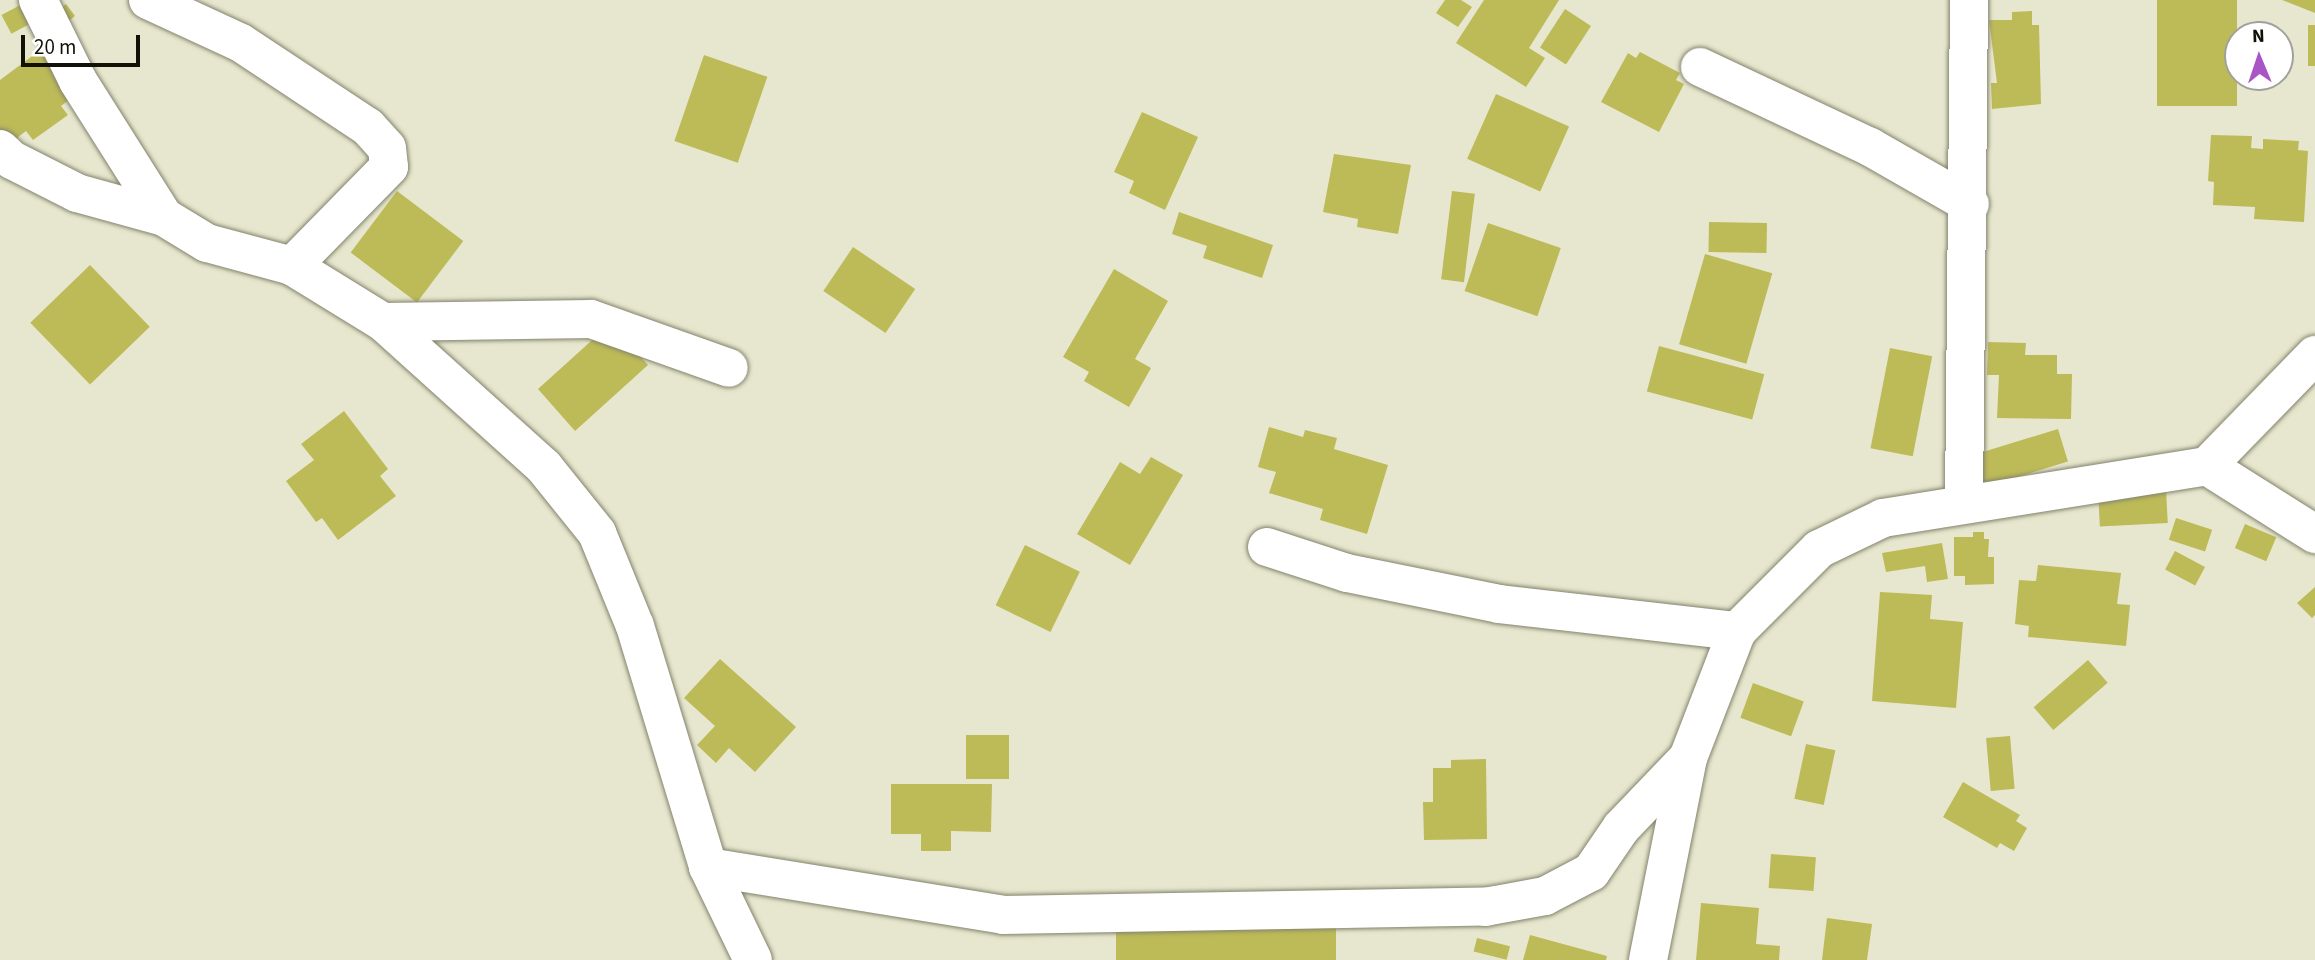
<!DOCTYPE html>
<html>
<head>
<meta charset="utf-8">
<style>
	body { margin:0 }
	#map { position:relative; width:2315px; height:960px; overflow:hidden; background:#e7e7cf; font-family:"Source Sans 3",sans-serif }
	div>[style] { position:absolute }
	.building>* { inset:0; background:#bdba58; transform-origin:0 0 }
	.roads { filter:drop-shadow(0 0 2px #83836d) drop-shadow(0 0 2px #83836d) }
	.street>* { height:38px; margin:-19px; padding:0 19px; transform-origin:19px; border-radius:19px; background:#fff }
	span { translate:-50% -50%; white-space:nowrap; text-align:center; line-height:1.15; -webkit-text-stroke:5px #fff; paint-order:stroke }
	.north { position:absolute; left:2224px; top:21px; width:70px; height:70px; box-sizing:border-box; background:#fff; border:2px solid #a0a09c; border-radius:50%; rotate:358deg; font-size:19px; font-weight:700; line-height:28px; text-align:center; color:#111108 }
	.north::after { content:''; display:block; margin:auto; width:24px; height:32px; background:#a955c5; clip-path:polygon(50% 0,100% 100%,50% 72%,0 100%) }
	.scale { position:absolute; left:21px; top:35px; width:119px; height:32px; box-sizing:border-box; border:4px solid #111108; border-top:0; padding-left:9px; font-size:21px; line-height:24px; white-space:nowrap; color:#111108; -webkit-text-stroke:5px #fff; paint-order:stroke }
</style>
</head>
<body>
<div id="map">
	<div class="building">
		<i style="clip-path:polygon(1445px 0,1461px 0,1472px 7px,1458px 27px,1436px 13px)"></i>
		<i style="clip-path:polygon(1484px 0,1559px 0,1529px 48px,1545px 58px,1526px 87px,1456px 43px)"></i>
		<i style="left:2157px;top:0;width:80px;height:106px"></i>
		<i style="clip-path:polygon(2282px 0,2315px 0,2315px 13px)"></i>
		<i style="left:28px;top:1px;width:21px;height:30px;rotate:62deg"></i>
		<i style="left:66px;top:4px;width:15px;height:14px;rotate:53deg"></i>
		<i style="left:1565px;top:9px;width:31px;height:46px;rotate:33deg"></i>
		<i style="clip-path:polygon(2032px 11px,2032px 25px,2039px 25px,2041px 104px,1992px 109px,1991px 83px,1997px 83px,1989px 20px,2012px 20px,2012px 12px)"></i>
		<i style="left:2308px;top:25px;width:7px;height:41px"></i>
		<i style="clip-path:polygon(47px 45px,74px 96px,61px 106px,68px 115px,33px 140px,26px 131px,9px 144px,0 132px,0 80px)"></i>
		<i style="clip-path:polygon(1640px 52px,1680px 73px,1676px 80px,1684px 84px,1659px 132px,1601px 102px,1628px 53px,1636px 58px)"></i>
		<i style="left:704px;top:55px;width:67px;height:91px;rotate:19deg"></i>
		<i style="left:1496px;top:94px;width:80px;height:71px;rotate:24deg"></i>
		<i style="clip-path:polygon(1142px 112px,1198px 137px,1165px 210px,1129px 193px,1134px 181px,1114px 172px)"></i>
		<i style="clip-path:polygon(2211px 135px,2252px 136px,2251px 148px,2263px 149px,2263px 139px,2299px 141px,2298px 150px,2308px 151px,2304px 222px,2254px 219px,2255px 207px,2213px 205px,2214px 182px,2208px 181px)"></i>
		<i style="clip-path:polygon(1334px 154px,1411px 165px,1398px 234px,1357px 227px,1358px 219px,1323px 212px)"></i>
		<i style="left:397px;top:191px;width:83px;height:77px;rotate:37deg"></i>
		<i style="left:1452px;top:191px;width:23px;height:89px;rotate:7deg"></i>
		<i style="clip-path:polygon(1179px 212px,1273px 245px,1262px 278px,1203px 258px,1207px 246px,1172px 234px)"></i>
		<i style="left:1709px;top:222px;width:58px;height:30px;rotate:1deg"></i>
		<i style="left:1488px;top:223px;width:77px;height:72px;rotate:19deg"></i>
		<i style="left:853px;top:247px;width:75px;height:53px;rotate:34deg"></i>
		<i style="left:1705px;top:254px;width:70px;height:94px;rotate:16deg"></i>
		<i style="left:90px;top:265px;width:86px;height:83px;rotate:46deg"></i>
		<i style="clip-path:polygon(1114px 269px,1168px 301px,1135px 359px,1151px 368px,1129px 407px,1084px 381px,1089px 372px,1063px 357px)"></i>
		<i style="clip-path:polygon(600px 333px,620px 334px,648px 365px,575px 431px,538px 389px)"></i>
		<i style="clip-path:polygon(1988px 342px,2026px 343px,2025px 355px,2057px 355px,2057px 374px,2072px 374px,2071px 419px,1997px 418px,1999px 375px,1987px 375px)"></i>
		<i style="left:1659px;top:346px;width:109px;height:47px;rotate:15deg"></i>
		<i style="left:1890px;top:348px;width:43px;height:102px;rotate:11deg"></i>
		<i style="clip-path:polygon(344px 411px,388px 469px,380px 476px,396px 496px,338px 540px,322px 518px,316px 522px,286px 481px,314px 460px,301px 444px)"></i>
		<i style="clip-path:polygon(1269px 427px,1303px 437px,1305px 430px,1337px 438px,1334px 449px,1388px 465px,1367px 534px,1320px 520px,1323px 509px,1269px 493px,1276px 472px,1258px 467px)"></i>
		<i style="left:2058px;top:429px;width:34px;height:88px;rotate:73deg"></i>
		<i style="clip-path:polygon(1151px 457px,1183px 475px,1130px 565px,1077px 534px,1120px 462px,1140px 474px)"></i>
		<i style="left:2166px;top:489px;width:34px;height:68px;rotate:87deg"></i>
		<i style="left:2176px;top:518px;width:38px;height:23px;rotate:18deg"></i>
		<i style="left:2245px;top:524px;width:34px;height:26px;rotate:23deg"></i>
		<i style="clip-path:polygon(1973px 532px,1984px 532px,1984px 539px,1989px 539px,1988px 557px,1994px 557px,1994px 584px,1965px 585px,1965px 576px,1954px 576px,1954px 537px,1973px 537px)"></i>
		<i style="clip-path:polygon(1942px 543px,1948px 579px,1927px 582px,1925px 566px,1886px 572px,1882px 553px)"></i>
		<i style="left:1025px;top:545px;width:61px;height:67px;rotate:26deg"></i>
		<i style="left:2175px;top:551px;width:34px;height:21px;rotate:28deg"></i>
		<i style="clip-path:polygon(2038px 565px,2121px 573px,2117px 604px,2130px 605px,2126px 646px,2028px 637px,2029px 626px,2015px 624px,2019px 580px,2036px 581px)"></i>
		<i style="clip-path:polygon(2315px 587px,2315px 615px,2312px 618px,2297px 603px)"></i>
		<i style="clip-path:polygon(1880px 592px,1932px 595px,1930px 619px,1963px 622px,1956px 708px,1872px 701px)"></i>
		<i style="clip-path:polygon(720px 659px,796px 727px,755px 772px,729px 748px,716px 763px,697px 745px,715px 726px,684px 698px)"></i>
		<i style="left:2088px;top:660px;width:30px;height:72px;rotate:49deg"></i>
		<i style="left:1753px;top:683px;width:54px;height:37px;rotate:20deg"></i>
		<i style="left:1009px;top:735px;width:44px;height:43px;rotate:90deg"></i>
		<i style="left:2010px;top:736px;width:53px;height:24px;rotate:85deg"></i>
		<i style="left:1806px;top:744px;width:30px;height:56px;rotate:12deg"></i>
		<i style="clip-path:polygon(1486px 759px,1487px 839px,1424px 840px,1423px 802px,1433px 802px,1433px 768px,1451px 768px,1451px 760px)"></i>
		<i style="clip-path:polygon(1963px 782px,2020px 815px,2016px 821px,2027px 828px,2014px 851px,2000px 843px,1997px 848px,1943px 817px)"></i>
		<i style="clip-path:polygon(891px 784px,992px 784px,991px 832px,951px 831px,951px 851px,921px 851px,921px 834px,891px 834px)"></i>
		<i style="left:1771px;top:854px;width:45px;height:34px;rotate:4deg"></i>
		<i style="clip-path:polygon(1701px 903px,1759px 908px,1756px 944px,1780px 946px,1779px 960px,1696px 960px)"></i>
		<i style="clip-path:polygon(1827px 918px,1872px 924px,1867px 960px,1822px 960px)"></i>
		<i style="left:1336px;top:924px;width:36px;height:220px;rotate:90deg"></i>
		<i style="clip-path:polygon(1530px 935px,1607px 956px,1606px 960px,1523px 960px)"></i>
		<i style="left:1477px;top:938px;width:34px;height:14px;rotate:14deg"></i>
	</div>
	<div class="roads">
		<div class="street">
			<i style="left:38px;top:0;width:90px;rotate:63.7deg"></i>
			<i style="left:78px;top:81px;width:161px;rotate:57.7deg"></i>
			<i style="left:164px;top:217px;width:50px;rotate:31.2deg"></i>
			<i style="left:207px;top:243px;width:88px;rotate:15.1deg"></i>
			<i style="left:292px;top:266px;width:107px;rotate:31.6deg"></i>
			<i style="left:383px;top:322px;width:217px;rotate:42deg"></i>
			<i style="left:544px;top:467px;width:85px;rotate:51.2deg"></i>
			<i style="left:597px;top:533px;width:100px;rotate:67.8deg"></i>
			<i style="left:635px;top:626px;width:252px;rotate:73.1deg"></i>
			<i style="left:708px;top:867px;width:103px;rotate:64.2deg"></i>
			<i style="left:148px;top:0;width:102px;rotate:24.8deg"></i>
			<i style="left:241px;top:43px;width:152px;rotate:33.5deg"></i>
			<i style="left:368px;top:127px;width:28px;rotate:48deg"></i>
			<i style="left:387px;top:148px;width:19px;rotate:84deg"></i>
			<i style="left:389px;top:167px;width:139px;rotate:134.4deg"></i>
			<i style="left:1700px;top:67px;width:188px;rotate:25.2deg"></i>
			<i style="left:1870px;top:147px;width:115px;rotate:29.7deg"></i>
			<i style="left:0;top:149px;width:16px;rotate:43deg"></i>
			<i style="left:12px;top:160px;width:73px;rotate:26.9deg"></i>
			<i style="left:77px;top:193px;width:90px;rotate:15.4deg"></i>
			<i style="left:383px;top:322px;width:208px;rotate:-0.8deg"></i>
			<i style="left:591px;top:319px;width:146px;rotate:19.5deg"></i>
			<i style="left:2207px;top:466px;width:128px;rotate:32.2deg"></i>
			<i style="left:1964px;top:503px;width:503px;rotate:-89.43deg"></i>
			<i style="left:1267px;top:547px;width:84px;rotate:18deg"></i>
			<i style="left:1347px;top:573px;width:155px;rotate:11.5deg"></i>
			<i style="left:1499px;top:604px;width:240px;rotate:6.5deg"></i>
			<i style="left:708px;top:867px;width:299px;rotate:9.2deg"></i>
			<i style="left:1003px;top:915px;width:482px;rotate:-1deg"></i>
			<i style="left:1485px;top:907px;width:61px;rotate:-10.4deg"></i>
			<i style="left:1545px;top:896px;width:52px;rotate:-27.6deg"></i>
			<i style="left:1591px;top:872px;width:53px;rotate:-55.7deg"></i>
			<i style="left:1621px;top:828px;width:97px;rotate:-46.3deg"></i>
			<i style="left:1648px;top:960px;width:206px;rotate:-78.8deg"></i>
			<i style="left:1688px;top:758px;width:136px;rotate:-68.9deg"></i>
			<i style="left:1737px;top:631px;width:116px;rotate:-45deg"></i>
			<i style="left:1819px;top:549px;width:71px;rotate:-25.8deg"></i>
			<i style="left:1883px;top:518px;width:328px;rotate:-9.1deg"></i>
			<i style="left:2207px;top:466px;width:155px;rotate:-45.8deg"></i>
		</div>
	</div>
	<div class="north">N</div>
	<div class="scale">20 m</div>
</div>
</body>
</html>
